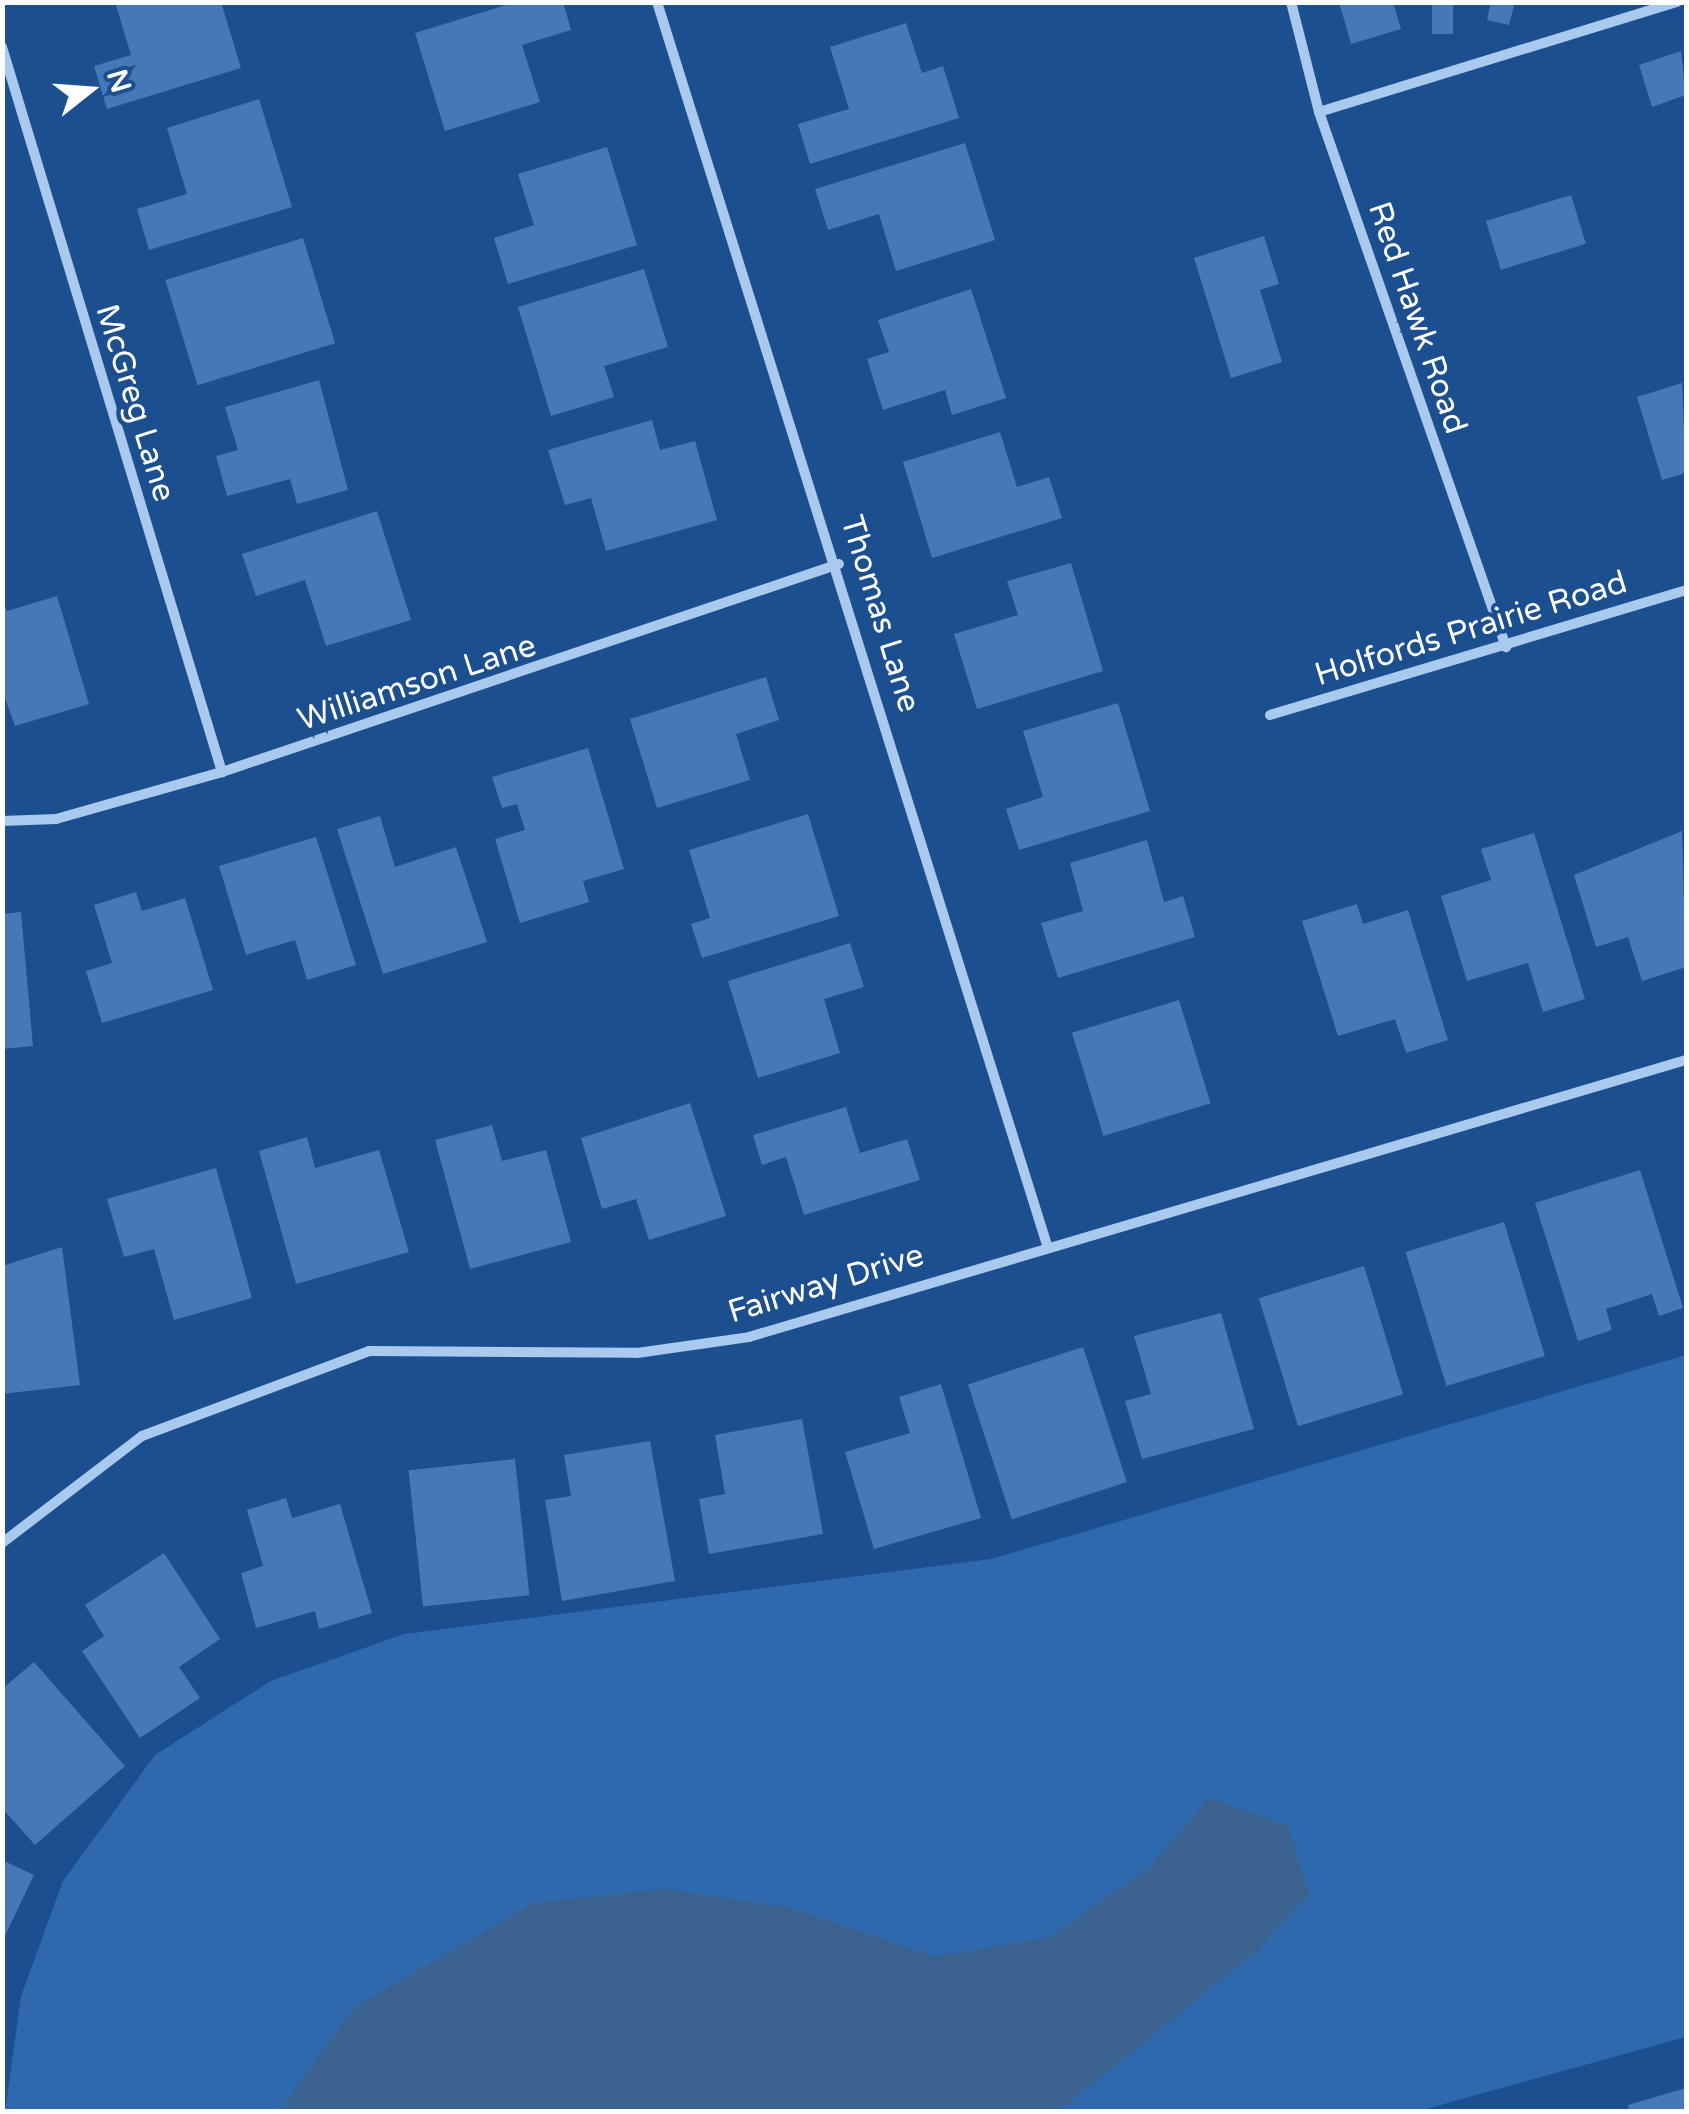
<!DOCTYPE html>
<html>
<head>
<meta charset="utf-8">
<style>
	body { margin:0 }
	#map { position:relative; width:1689px; height:2114px; overflow:hidden; background:#1b4f8f; font-family:"Varela Round",sans-serif }
	div>[style] { position:absolute }
	.green>* { inset:0; background:#2e69ad }
	.water>* { inset:0; background:#3c6290 }
	.building>* { inset:0; background:#4478b7; transform-origin:0 0 }
	.street>* { height:10px; margin:-5px; padding:0 5px; transform-origin:5px; border-radius:5px; background:#a9c9ee }
	span { translate:-50% -50%; white-space:nowrap; text-align:center; line-height:1.15; -webkit-text-stroke:9px #1b4f8f; paint-order:stroke }
	.street-label { font-size:32px; color:#fff }
	.frame { position:absolute; inset:0; border:5px solid #fff; pointer-events:none }
	.north { position:absolute; left:40px; top:40px; width:100px; height:100px; -webkit-text-stroke:8px #1b4f8f; paint-order:stroke; rotate:73deg; font-size:28px; font-weight:700; line-height:40px; text-align:center; color:#fff }
	.north::after { content:''; display:block; margin:auto; width:35px; height:45px; background:#fff; clip-path:polygon(50% 0,100% 100%,50% 72%,0 100%) }
</style>
</head>
<body>
<div id="map">
	<div class="green">
		<i style="clip-path:polygon(1686px 1355px,1686px 2037px,1415px 2112px,5px 2112px,21px 1996px,63px 1881px,155px 1755px,271px 1681px,404px 1634px,991px 1559px)"></i>
	</div>
	<div class="water">
		<i style="clip-path:polygon(1209px 1798px,1288px 1826px,1309px 1895px,1256px 1952px,1059px 2111px,279px 2111px,355px 2007px,534px 1903px,665px 1889px,791px 1908px,935px 1957px,1050px 1937px,1149px 1868px)"></i>
	</div>
	<div class="building">
		<i style="clip-path:polygon(115px 2px,221px 2px,241px 68px,107px 109px,94px 66px,131px 55px)"></i>
		<i style="clip-path:polygon(516px 2px,563px 2px,571px 30px,522px 45px,540px 102px,445px 131px,415px 33px)"></i>
		<i style="clip-path:polygon(1339px 2px,1393px 2px,1401px 29px,1351px 44px)"></i>
		<i style="left:1432px;top:2px;width:21px;height:32px"></i>
		<i style="clip-path:polygon(1491px 2px,1515px 2px,1509px 25px,1487px 20px)"></i>
		<i style="clip-path:polygon(906px 23px,922px 73px,943px 66px,959px 118px,810px 164px,798px 124px,849px 109px,830px 47px)"></i>
		<i style="clip-path:polygon(1681px 51px,1686px 95px,1652px 107px,1639px 65px)"></i>
		<i style="clip-path:polygon(259px 99px,292px 207px,149px 250px,137px 209px,187px 194px,167px 128px)"></i>
		<i style="clip-path:polygon(965px 143px,995px 240px,896px 271px,879px 214px,828px 230px,815px 189px)"></i>
		<i style="clip-path:polygon(607px 147px,637px 245px,508px 284px,494px 238px,534px 225px,518px 174px)"></i>
		<i style="left:1571px;top:195px;width:51px;height:89px;rotate:73deg"></i>
		<i style="clip-path:polygon(1264px 236px,1279px 284px,1260px 290px,1282px 362px,1231px 378px,1194px 258px)"></i>
		<i style="left:303px;top:238px;width:110px;height:144px;rotate:73deg"></i>
		<i style="clip-path:polygon(644px 269px,668px 347px,604px 366px,614px 397px,551px 416px,518px 307px)"></i>
		<i style="clip-path:polygon(971px 289px,1006px 398px,952px 415px,945px 390px,883px 410px,867px 359px,889px 352px,878px 320px)"></i>
		<i style="clip-path:polygon(319px 380px,348px 490px,297px 504px,290px 479px,227px 496px,216px 456px,238px 450px,225px 407px)"></i>
		<i style="clip-path:polygon(1682px 383px,1686px 473px,1662px 480px,1637px 397px)"></i>
		<i style="clip-path:polygon(652px 420px,660px 450px,695px 441px,717px 520px,606px 551px,591px 498px,565px 505px,548px 450px)"></i>
		<i style="clip-path:polygon(1000px 432px,1017px 487px,1049px 477px,1062px 518px,932px 558px,903px 462px)"></i>
		<i style="clip-path:polygon(377px 511px,411px 620px,326px 646px,305px 580px,256px 596px,242px 554px)"></i>
		<i style="clip-path:polygon(1071px 563px,1103px 671px,977px 709px,954px 634px,1018px 615px,1007px 581px)"></i>
		<i style="clip-path:polygon(57px 596px,89px 704px,15px 726px,2px 690px,2px 600px,7px 611px)"></i>
		<i style="clip-path:polygon(766px 677px,779px 720px,736px 734px,750px 780px,657px 808px,630px 719px)"></i>
		<i style="clip-path:polygon(1118px 703px,1150px 811px,1019px 850px,1006px 809px,1043px 797px,1023px 731px)"></i>
		<i style="clip-path:polygon(588px 748px,624px 869px,583px 881px,589px 902px,520px 923px,495px 839px,525px 830px,517px 804px,502px 808px,492px 777px)"></i>
		<i style="clip-path:polygon(808px 814px,839px 916px,702px 958px,691px 924px,710px 918px,689px 850px)"></i>
		<i style="clip-path:polygon(380px 816px,395px 867px,456px 847px,487px 942px,383px 974px,337px 829px)"></i>
		<i style="clip-path:polygon(1682px 831px,1686px 967px,1642px 981px,1628px 937px,1596px 947px,1574px 875px)"></i>
		<i style="clip-path:polygon(1534px 833px,1585px 999px,1543px 1012px,1528px 963px,1467px 981px,1441px 896px,1491px 880px,1481px 849px)"></i>
		<i style="clip-path:polygon(316px 837px,356px 965px,307px 980px,295px 940px,246px 955px,219px 866px)"></i>
		<i style="clip-path:polygon(1147px 840px,1164px 902px,1183px 896px,1195px 937px,1058px 978px,1041px 923px,1083px 911px,1070px 863px)"></i>
		<i style="clip-path:polygon(136px 892px,142px 911px,185px 898px,213px 990px,102px 1023px,86px 971px,112px 963px,94px 905px)"></i>
		<i style="clip-path:polygon(1357px 904px,1363px 924px,1408px 910px,1448px 1040px,1406px 1053px,1395px 1019px,1338px 1036px,1302px 921px)"></i>
		<i style="clip-path:polygon(21px 912px,33px 1046px,2px 1049px,2px 914px)"></i>
		<i style="clip-path:polygon(850px 943px,864px 987px,824px 999px,840px 1053px,758px 1078px,728px 981px)"></i>
		<i style="left:1179px;top:1000px;width:108px;height:112px;rotate:73deg"></i>
		<i style="clip-path:polygon(690px 1103px,726px 1216px,649px 1240px,636px 1199px,602px 1209px,581px 1138px)"></i>
		<i style="clip-path:polygon(846px 1107px,860px 1153px,907px 1139px,920px 1180px,804px 1215px,786px 1157px,762px 1165px,753px 1135px)"></i>
		<i style="clip-path:polygon(492px 1125px,502px 1161px,546px 1150px,571px 1242px,470px 1269px,435px 1140px)"></i>
		<i style="clip-path:polygon(307px 1137px,315px 1168px,379px 1150px,409px 1252px,296px 1284px,259px 1151px)"></i>
		<i style="clip-path:polygon(216px 1168px,252px 1298px,174px 1320px,154px 1249px,124px 1257px,107px 1199px)"></i>
		<i style="clip-path:polygon(1640px 1170px,1683px 1308px,1659px 1316px,1652px 1294px,1606px 1309px,1612px 1330px,1578px 1341px,1535px 1203px)"></i>
		<i style="left:1504px;top:1222px;width:140px;height:103px;rotate:73deg"></i>
		<i style="clip-path:polygon(62px 1247px,80px 1385px,2px 1394px,2px 1266px)"></i>
		<i style="left:1364px;top:1266px;width:134px;height:110px;rotate:73deg"></i>
		<i style="clip-path:polygon(1221px 1313px,1254px 1429px,1142px 1459px,1125px 1401px,1151px 1394px,1134px 1336px)"></i>
		<i style="left:1083px;top:1347px;width:142px;height:121px;rotate:72deg"></i>
		<i style="clip-path:polygon(941px 1384px,981px 1518px,874px 1549px,845px 1452px,910px 1433px,899px 1397px)"></i>
		<i style="clip-path:polygon(802px 1419px,823px 1534px,709px 1554px,699px 1499px,725px 1494px,715px 1435px)"></i>
		<i style="clip-path:polygon(650px 1441px,675px 1581px,562px 1601px,545px 1500px,571px 1496px,564px 1455px)"></i>
		<i style="left:515px;top:1459px;width:137px;height:107px;rotate:84deg"></i>
		<i style="clip-path:polygon(286px 1498px,292px 1518px,340px 1504px,372px 1613px,319px 1629px,315px 1611px,256px 1628px,241px 1573px,263px 1566px,247px 1510px)"></i>
		<i style="clip-path:polygon(164px 1553px,220px 1639px,179px 1667px,200px 1698px,140px 1738px,82px 1651px,104px 1636px,85px 1605px)"></i>
		<i style="clip-path:polygon(34px 1662px,125px 1766px,35px 1845px,2px 1808px,2px 1689px)"></i>
		<i style="clip-path:polygon(2px 1860px,34px 1875px,2px 1942px)"></i>
		<i style="clip-path:polygon(1686px 2088px,1686px 2112px,1629px 2112px,1628px 2105px)"></i>
	</div>
	<div class="street">
		<i style="left:657px;top:2px;width:1300px;rotate:72.58deg"></i>
		<i style="left:1291px;top:2px;width:114px;rotate:75.7deg"></i>
		<i style="left:1319px;top:112px;width:567px;rotate:70.73deg"></i>
		<i style="left:2px;top:47px;width:758px;rotate:73.12deg"></i>
		<i style="left:1319px;top:112px;width:375px;rotate:-17.1deg"></i>
		<i style="left:1270px;top:715px;width:434px;rotate:-16.7deg"></i>
		<i style="left:2px;top:821px;width:54px;rotate:-2.1deg"></i>
		<i style="left:56px;top:819px;width:173px;rotate:-15.8deg"></i>
		<i style="left:222px;top:772px;width:651px;rotate:-18.63deg"></i>
		<i style="left:2px;top:1543px;width:176px;rotate:-37.4deg"></i>
		<i style="left:142px;top:1436px;width:242px;rotate:-20.5deg"></i>
		<i style="left:369px;top:1351px;width:268px;rotate:0.4deg"></i>
		<i style="left:637px;top:1353px;width:113px;rotate:-8.1deg"></i>
		<i style="left:749px;top:1337px;width:977px;rotate:-16.47deg"></i>
	</div>
	<div class="street-label">
		<span style="left:1417px;top:318px;rotate:71deg">Red Hawk Road</span>
		<span style="left:135px;top:403px;rotate:73deg">McGreg Lane</span>
		<span style="left:880px;top:614px;rotate:73deg">Thomas Lane</span>
		<span style="left:1471px;top:629px;rotate:-17deg">Holfords Prairie Road</span>
		<span style="left:417px;top:683px;rotate:-18deg">Williamson Lane</span>
		<span style="left:826px;top:1284px;rotate:-17deg">Fairway Drive</span>
	</div>
	<div class="frame"></div>
	<div class="north">N</div>
</div>
</body>
</html>
